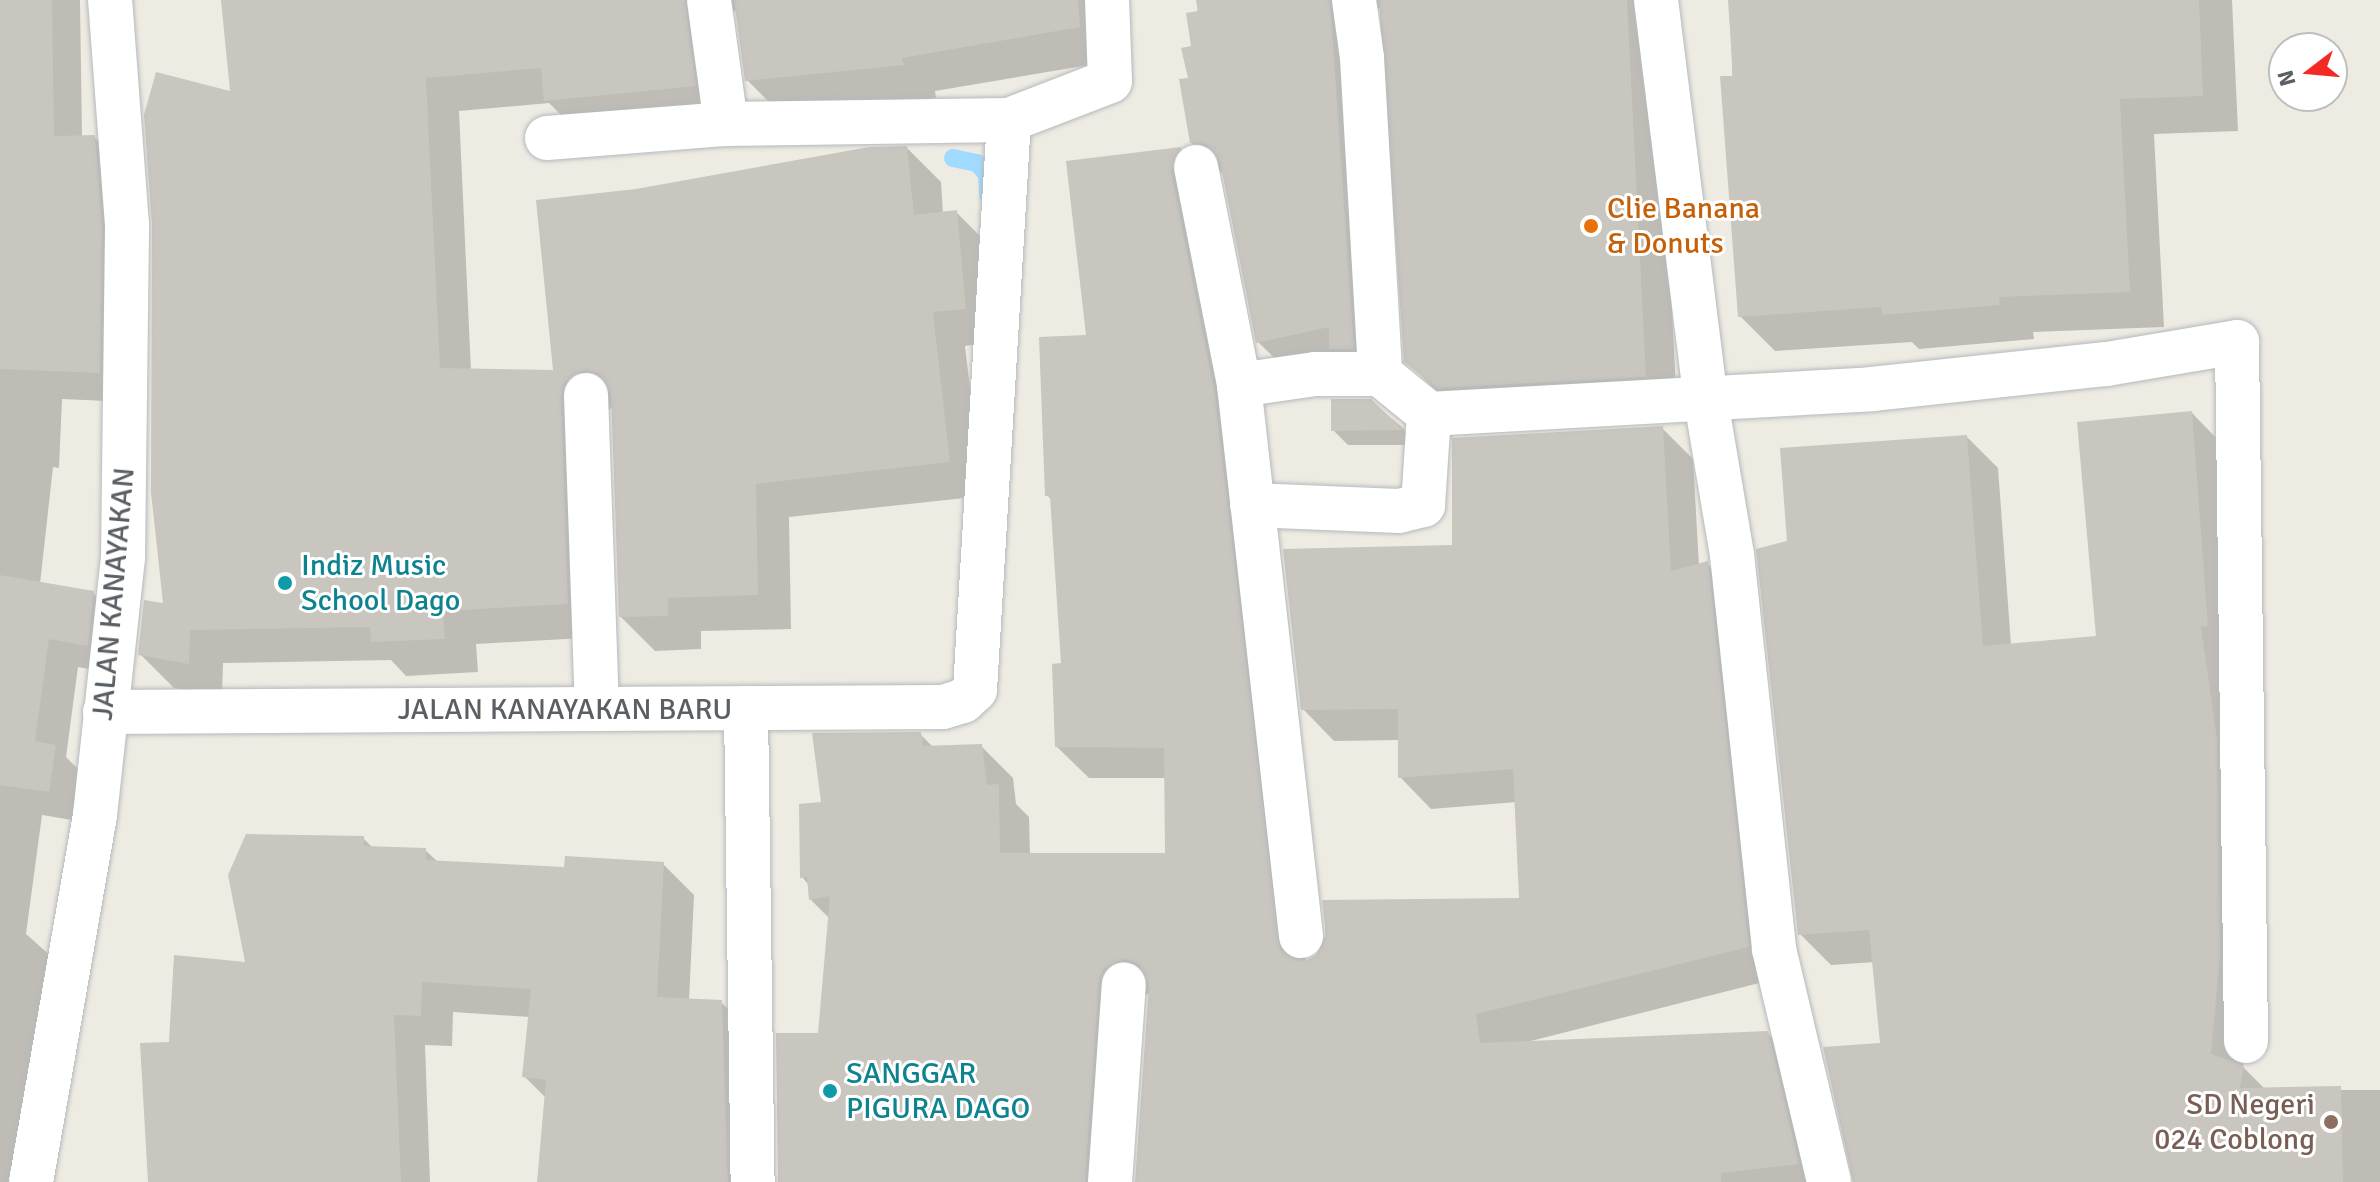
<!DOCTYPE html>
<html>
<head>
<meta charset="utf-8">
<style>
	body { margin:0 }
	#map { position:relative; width:2380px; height:1182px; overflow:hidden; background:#eeebe2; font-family:Signika,sans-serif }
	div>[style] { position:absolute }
	.shadow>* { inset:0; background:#0003 }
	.stream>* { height:18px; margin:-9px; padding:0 9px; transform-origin:9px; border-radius:9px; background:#a1daff }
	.building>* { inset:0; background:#c9c5bf }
	.roads { filter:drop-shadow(0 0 2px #b5b9bd) drop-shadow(0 0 2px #b5b9bd) }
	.minor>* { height:44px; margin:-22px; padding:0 22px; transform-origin:22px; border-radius:22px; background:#fff }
	.dots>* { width:22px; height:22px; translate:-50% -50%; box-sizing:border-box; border:4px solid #fff; border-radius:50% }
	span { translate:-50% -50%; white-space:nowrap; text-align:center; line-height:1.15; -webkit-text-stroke:6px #fff; paint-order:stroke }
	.food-label { font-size:30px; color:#c56008 }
	.left { translate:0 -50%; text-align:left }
	.culture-label { font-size:30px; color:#0d838f }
	.street-label { font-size:30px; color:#5a5f64 }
	.education-label { font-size:30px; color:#785e54 }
	.right { translate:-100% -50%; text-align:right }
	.north { position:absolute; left:2268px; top:32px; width:80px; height:80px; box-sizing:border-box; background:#fff; border:2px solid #bdbfc1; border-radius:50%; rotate:254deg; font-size:22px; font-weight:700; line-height:32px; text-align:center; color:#5a5f64 }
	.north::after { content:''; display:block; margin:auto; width:28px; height:36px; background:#f22a23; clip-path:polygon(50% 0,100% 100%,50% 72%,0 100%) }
</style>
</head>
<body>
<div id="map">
	<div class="shadow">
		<i style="clip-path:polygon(0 0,80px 0,82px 138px,94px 137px,124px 167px,129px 402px,62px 399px,59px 468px,53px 467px,40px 584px,93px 593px,123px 623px,117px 674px,78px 667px,66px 757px,85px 776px,78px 821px,42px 815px,26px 934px,61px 965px,29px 1182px,0 1182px)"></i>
		<i style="clip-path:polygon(225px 0,1091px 0,1101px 63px,935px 91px,936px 98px,781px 114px,747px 80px,738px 10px,727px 14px,728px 119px,580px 134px,549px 103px,459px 111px,471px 371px,556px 372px,636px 191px,907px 148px,941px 182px,943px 214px,956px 212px,990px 246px,998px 342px,965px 346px,983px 496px,789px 517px,791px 629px,701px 631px,701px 649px,655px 651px,621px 617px,613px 407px,598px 416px,601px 637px,476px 644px,478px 672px,406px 676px,391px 660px,223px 663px,222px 696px,174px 688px,140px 654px,166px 605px,232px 94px)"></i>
		<i style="clip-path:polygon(1198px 0,1656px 0,1677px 408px,1439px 393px,1406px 361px,1380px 8px,1369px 12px,1384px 380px,1290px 373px,1258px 342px,1223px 174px,1191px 142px)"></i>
		<i style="clip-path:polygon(1730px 0,2232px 0,2238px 131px,2154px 134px,2164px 327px,2033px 332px,2034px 339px,1919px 349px,1912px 342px,1775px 351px,1740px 316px)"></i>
		<i style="clip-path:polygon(1181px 149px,1211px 180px,1245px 422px,1306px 962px,1326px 948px,1324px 902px,1521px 900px,1517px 802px,1431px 809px,1400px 777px,1400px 740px,1334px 741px,1303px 709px,1454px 547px,1662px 428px,1693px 459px,1699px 566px,1707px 564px,1738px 595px,1779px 978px,1523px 1043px,1767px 1033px,1798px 1064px,1826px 1182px,1137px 1182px,1150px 993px,1134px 1001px,1118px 1182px,780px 1182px,820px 1035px,830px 919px,811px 900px,809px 885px,802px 877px,823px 804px,920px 734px,933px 747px,981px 746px,1013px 778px,1016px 804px,1029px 817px,1030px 855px,1167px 855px,1166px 778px,1089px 778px,1057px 747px,1063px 665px,1052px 500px,1047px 495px,1088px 337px,1068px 162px)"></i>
		<i style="clip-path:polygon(1370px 401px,1402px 427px,1417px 445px,1348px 445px,1333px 430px)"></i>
		<i style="clip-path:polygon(2192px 413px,2223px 445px,2250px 987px,2243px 1067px,2266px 1090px,2380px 1090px,2380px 1182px,1854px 1182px,1883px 1045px,1875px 962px,1831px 965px,1800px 934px,1789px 543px,1967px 437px,1998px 468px,2011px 645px,2098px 637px)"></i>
		<i style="clip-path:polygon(363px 838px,373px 848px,425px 850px,438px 862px,566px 870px,663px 864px,694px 895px,689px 1001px,721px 1002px,753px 1034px,757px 1182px,539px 1182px,547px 1099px,524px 1076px,530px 1017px,453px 1012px,452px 1046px,425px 1045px,430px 1182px,150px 1182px,171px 1044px)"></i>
	</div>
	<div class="stream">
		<i style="left:953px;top:158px;width:25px;rotate:12deg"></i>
		<i style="left:977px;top:163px;width:15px;rotate:48deg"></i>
		<i style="left:987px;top:174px;width:21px;rotate:87deg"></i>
	</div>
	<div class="building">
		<i style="clip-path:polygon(0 0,52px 0,54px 136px,95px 135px,102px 226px,100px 373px,0 369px)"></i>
		<i style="clip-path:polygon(221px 0,685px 0,696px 86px,544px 101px,541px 68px,426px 78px,440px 368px,553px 370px,536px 200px,636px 189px,869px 147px,907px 146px,914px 215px,957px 210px,966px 309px,933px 312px,950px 462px,756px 484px,758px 595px,668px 598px,668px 616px,619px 617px,611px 394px,598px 373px,584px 370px,564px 383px,561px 396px,568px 604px,443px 611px,445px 639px,371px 642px,370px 627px,190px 630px,189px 664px,138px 655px,144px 600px,163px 603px,151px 492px,152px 225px,144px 115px,156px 72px,230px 91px)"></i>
		<i style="clip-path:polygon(734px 0,1078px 0,1080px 27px,902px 58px,904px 65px,745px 81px)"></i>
		<i style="clip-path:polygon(1196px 0,1330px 0,1354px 349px,1329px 349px,1329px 327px,1256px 343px,1220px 161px,1205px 144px,1190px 143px,1179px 79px,1188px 78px,1181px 48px,1191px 46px,1186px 13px,1198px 11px)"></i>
		<i style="clip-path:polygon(1379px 0,1627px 0,1646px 377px,1437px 388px,1404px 362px)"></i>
		<i style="clip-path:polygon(1728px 0,2199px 0,2203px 96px,2120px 99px,2130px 292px,1999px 297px,2000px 305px,1882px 315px,1881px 307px,1738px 317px,1720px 76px,1733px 76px)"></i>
		<i style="clip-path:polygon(1181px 147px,1171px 172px,1214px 389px,1280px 950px,1303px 961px,1316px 956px,1326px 934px,1322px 900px,1519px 898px,1513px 769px,1398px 778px,1398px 709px,1301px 710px,1283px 549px,1452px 545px,1452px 438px,1663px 426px,1671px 571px,1708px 561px,1749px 947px,1476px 1014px,1480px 1043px,1768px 1031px,1799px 1164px,1721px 1173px,1721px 1182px,1135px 1182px,1149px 986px,1139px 964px,1125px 959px,1104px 969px,1099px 982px,1085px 1182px,778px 1182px,776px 1033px,818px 1033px,830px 896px,809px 900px,807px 877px,800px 878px,799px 804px,821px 802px,812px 733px,921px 732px,923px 746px,982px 744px,987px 785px,999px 784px,1000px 853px,1165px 853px,1164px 748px,1055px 747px,1052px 664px,1061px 663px,1050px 496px,1045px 496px,1039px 337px,1086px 335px,1066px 161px)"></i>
		<i style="clip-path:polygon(1331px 399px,1371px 399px,1403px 430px,1331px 431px)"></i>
		<i style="clip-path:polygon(2192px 411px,2208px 626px,2201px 627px,2217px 740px,2220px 954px,2211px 1054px,2244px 1066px,2240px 1088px,2341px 1086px,2343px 1182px,1853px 1182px,1823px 1047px,1880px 1043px,1869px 930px,1798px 935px,1756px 549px,1787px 541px,1780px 448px,1967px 435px,1983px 646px,2096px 636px,2077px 422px)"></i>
		<i style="clip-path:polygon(0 575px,94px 591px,88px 646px,49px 639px,35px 741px,56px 745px,49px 792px,0 785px)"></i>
		<i style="clip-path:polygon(246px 834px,364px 836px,364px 846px,426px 848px,426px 860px,564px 867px,565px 856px,664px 862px,657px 997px,722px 1000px,728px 1182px,537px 1182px,546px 1080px,522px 1077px,531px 989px,422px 982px,421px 1016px,394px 1015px,401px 1182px,148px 1182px,140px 1043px,169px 1042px,174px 955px,245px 962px,228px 875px)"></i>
	</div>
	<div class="roads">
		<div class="minor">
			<i style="left:709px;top:0;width:125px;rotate:82.2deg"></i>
			<i style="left:1354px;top:0;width:59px;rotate:82.1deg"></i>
			<i style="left:1362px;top:58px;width:317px;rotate:86.7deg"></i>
			<i style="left:1656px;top:0;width:398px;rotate:82.9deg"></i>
			<i style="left:1705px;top:395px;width:162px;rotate:80.4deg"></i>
			<i style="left:1732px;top:555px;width:396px;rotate:83.9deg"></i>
			<i style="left:1774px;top:949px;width:239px;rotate:76.7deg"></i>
			<i style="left:547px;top:138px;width:180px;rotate:-4.5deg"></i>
			<i style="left:726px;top:124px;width:283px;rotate:-0.8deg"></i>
			<i style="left:1009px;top:120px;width:108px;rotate:-21.1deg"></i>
			<i style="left:1110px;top:81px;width:81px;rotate:-92.1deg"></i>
			<i style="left:1196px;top:167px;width:222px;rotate:78.8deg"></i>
			<i style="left:586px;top:395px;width:312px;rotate:88deg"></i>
			<i style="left:1252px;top:505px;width:147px;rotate:2.3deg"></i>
			<i style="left:1399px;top:511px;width:25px;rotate:-14deg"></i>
			<i style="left:1423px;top:505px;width:91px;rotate:-86.2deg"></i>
			<i style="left:746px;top:708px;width:474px;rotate:89.2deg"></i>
			<i style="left:105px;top:712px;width:838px;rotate:-0.34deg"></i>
			<i style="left:943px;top:707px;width:21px;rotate:-17deg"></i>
			<i style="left:963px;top:701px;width:16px;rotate:-43deg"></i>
			<i style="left:975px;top:690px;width:571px;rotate:-86.59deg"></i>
			<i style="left:1301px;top:936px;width:554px;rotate:-96.42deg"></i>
			<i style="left:1239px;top:385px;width:77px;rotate:-8.2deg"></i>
			<i style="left:1315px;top:374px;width:65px"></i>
			<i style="left:1380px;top:374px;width:63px;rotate:39.2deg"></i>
			<i style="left:1429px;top:414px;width:444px;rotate:-3.2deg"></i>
			<i style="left:1872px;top:389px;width:236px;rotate:-6.1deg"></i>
			<i style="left:2107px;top:364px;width:132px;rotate:-9.6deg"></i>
			<i style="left:2237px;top:342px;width:699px;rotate:89.26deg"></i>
			<i style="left:31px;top:1182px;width:373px;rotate:-80.1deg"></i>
			<i style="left:95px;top:815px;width:259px;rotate:-83.8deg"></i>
			<i style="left:123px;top:558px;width:333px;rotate:-89.3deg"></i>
			<i style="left:127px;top:225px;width:226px;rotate:-94.3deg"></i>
			<i style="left:1110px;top:1182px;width:198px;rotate:-86deg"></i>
		</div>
	</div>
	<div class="dots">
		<i style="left:1591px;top:226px;background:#e8710a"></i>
		<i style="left:285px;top:583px;background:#0f9aa8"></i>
		<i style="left:830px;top:1091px;background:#0f9aa8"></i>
		<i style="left:2331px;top:1122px;background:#8d6e63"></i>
	</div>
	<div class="food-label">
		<span class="left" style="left:1607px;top:226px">Clie Banana<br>&amp; Donuts</span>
	</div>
	<div class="culture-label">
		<span class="left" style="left:301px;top:583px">Indiz Music<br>School Dago</span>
		<span class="left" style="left:846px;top:1091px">SANGGAR<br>PIGURA DAGO</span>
	</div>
	<div class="street-label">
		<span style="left:114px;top:594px;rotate:-85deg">JALAN KANAYAKAN</span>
		<span style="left:565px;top:710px">JALAN KANAYAKAN BARU</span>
	</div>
	<div class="education-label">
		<span class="right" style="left:2315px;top:1122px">SD Negeri<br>024 Coblong</span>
	</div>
	<div class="north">N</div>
</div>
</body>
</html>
